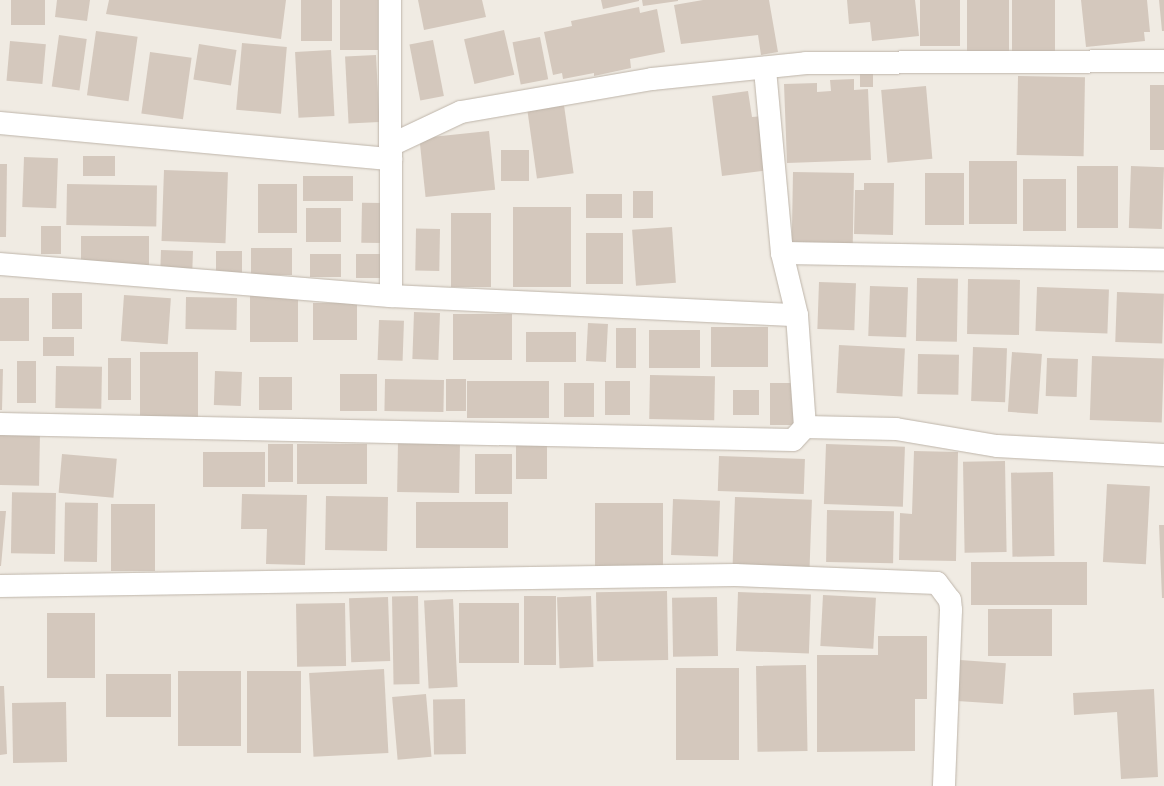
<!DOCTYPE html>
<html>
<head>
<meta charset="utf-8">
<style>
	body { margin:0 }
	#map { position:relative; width:1164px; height:786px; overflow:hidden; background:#f0ebe3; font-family:"Work Sans",sans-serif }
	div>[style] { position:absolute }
	.building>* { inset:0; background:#d4c8bd; transform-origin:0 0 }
	.roads { filter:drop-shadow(0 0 1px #beb5aa) drop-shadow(0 0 1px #beb5aa) }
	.minor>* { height:22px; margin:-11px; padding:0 11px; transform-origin:11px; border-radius:11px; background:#fff }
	span { translate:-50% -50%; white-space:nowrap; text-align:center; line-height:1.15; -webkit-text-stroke:3.5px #fff; paint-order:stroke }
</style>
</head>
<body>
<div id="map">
	<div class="building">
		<i style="left:11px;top:0;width:34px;height:25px"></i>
		<i style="clip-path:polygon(57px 0,90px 0,87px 21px,55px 17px)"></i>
		<i style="clip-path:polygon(109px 0,286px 0,281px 39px,106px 14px)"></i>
		<i style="left:301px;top:0;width:31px;height:41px"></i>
		<i style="left:340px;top:0;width:38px;height:50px"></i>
		<i style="clip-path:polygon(418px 0,482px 0,486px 17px,424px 30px)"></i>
		<i style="clip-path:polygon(601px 0,639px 0,639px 1px,603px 9px)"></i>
		<i style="clip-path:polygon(642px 0,678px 0,678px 1px,643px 6px)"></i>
		<i style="clip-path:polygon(703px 0,769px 0,778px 52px,761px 55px,758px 35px,681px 44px,674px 5px)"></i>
		<i style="clip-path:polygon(847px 0,915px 0,919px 36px,872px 41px,870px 22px,849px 24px)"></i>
		<i style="left:920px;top:0;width:40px;height:46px"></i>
		<i style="left:967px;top:0;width:42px;height:55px"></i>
		<i style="left:1012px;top:0;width:43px;height:55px"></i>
		<i style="clip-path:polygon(1081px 0,1147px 0,1150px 32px,1144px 32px,1145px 41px,1086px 47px)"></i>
		<i style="clip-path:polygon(1159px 0,1164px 0,1164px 31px,1162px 31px)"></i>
		<i style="clip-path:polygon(639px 7px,640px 13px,657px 9px,665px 52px,630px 59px,631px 68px,594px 76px,594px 73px,563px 79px,562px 73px,553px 75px,544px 32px,572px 26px,571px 21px)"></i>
		<i style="left:504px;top:30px;width:46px;height:41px;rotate:77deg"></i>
		<i style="left:96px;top:31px;width:42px;height:65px;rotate:8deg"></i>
		<i style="left:59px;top:35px;width:28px;height:52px;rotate:8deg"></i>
		<i style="left:540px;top:37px;width:43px;height:28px;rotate:79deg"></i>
		<i style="left:433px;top:40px;width:57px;height:24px;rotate:79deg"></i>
		<i style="left:10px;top:41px;width:36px;height:40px;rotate:5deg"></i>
		<i style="left:242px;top:43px;width:45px;height:67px;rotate:5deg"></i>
		<i style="left:199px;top:44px;width:38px;height:36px;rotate:9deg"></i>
		<i style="left:331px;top:50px;width:66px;height:36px;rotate:87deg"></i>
		<i style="left:150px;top:52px;width:42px;height:62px;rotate:8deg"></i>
		<i style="left:376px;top:55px;width:67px;height:31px;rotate:87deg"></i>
		<i style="left:860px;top:73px;width:13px;height:14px"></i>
		<i style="left:1018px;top:76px;width:67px;height:79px;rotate:1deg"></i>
		<i style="clip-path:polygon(854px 79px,854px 90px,868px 89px,871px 160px,787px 163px,784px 84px,817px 83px,817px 92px,831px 91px,830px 80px)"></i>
		<i style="left:1150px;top:85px;width:14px;height:65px"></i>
		<i style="left:926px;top:86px;width:73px;height:45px;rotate:85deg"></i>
		<i style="clip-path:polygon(748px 91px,752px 117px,764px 116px,770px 170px,722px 176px,712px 96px)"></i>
		<i style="left:564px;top:105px;width:69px;height:37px;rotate:82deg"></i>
		<i style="left:489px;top:131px;width:59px;height:70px;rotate:84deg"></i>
		<i style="left:501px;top:150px;width:28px;height:31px"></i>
		<i style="left:83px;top:156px;width:32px;height:20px"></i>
		<i style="left:24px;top:157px;width:34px;height:50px;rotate:2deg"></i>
		<i style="left:969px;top:161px;width:48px;height:63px"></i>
		<i style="clip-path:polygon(0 164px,7px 164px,6px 237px,0 237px)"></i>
		<i style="left:1077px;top:166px;width:41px;height:62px"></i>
		<i style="left:1131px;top:166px;width:33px;height:62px;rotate:2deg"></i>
		<i style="left:164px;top:170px;width:64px;height:71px;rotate:2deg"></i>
		<i style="left:793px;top:172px;width:61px;height:76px;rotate:1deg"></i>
		<i style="left:925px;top:173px;width:39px;height:52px"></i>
		<i style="left:303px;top:176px;width:50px;height:25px"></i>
		<i style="left:1023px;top:179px;width:43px;height:52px"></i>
		<i style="clip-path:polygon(864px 183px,894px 183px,893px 235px,854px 234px,855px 190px,864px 190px)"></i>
		<i style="left:67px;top:184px;width:90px;height:41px;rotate:1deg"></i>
		<i style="left:258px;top:184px;width:39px;height:49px"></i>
		<i style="left:633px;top:191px;width:20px;height:27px"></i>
		<i style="left:586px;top:194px;width:36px;height:24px"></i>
		<i style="left:383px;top:203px;width:40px;height:21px;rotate:91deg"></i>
		<i style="left:513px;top:207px;width:58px;height:80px"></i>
		<i style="left:306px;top:208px;width:35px;height:34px"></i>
		<i style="left:451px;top:213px;width:40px;height:74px"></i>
		<i style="left:41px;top:226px;width:20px;height:28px"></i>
		<i style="left:672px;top:227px;width:56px;height:40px;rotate:86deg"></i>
		<i style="left:440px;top:229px;width:42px;height:24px;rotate:91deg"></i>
		<i style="left:586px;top:233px;width:37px;height:51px"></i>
		<i style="left:81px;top:236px;width:68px;height:32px"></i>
		<i style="left:251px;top:248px;width:41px;height:27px"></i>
		<i style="left:161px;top:250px;width:32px;height:25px;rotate:2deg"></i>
		<i style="left:216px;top:251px;width:26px;height:24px"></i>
		<i style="left:310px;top:254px;width:31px;height:23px"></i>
		<i style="left:356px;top:254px;width:25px;height:24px"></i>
		<i style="left:917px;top:278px;width:41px;height:63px;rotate:1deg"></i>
		<i style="left:968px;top:279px;width:52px;height:55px;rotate:1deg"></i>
		<i style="left:819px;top:282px;width:37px;height:47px;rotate:2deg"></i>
		<i style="left:870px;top:286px;width:38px;height:50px;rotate:2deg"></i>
		<i style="left:1037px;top:287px;width:72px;height:44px;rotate:2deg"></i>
		<i style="left:1117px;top:292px;width:47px;height:50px;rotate:2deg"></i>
		<i style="left:52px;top:293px;width:30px;height:36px"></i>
		<i style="left:250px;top:294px;width:48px;height:48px"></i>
		<i style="left:124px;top:295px;width:47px;height:46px;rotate:4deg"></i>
		<i style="left:186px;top:297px;width:51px;height:32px;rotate:1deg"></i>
		<i style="left:0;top:298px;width:29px;height:43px"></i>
		<i style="left:313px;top:303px;width:44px;height:37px"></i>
		<i style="left:414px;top:312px;width:26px;height:47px;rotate:2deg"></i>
		<i style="left:453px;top:314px;width:59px;height:46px"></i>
		<i style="left:379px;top:320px;width:25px;height:40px;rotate:2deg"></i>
		<i style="left:588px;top:323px;width:20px;height:38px;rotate:3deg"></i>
		<i style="left:711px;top:327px;width:57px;height:40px"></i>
		<i style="left:616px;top:328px;width:20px;height:40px"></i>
		<i style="left:649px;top:330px;width:51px;height:38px"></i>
		<i style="left:526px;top:332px;width:50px;height:30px"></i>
		<i style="left:43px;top:337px;width:31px;height:19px"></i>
		<i style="left:839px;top:345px;width:66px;height:48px;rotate:3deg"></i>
		<i style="left:973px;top:347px;width:34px;height:54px;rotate:2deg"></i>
		<i style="left:140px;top:352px;width:58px;height:72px"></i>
		<i style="left:1012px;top:352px;width:30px;height:60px;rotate:4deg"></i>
		<i style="left:918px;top:354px;width:41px;height:40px;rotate:1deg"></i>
		<i style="left:1092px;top:356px;width:72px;height:64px;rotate:2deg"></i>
		<i style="left:108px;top:358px;width:23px;height:42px"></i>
		<i style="left:1047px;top:358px;width:31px;height:38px;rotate:2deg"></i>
		<i style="left:17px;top:361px;width:19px;height:42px"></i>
		<i style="left:56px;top:366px;width:46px;height:42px;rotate:1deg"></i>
		<i style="clip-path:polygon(0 369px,3px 369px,2px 410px,0 410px)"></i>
		<i style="left:215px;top:371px;width:27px;height:34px;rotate:2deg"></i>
		<i style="left:340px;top:374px;width:37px;height:37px"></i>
		<i style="left:650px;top:375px;width:65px;height:44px;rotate:1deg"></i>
		<i style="left:259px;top:377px;width:33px;height:33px"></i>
		<i style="left:385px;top:379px;width:59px;height:32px;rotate:1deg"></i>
		<i style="left:446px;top:379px;width:20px;height:32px"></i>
		<i style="left:549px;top:381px;width:37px;height:82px;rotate:90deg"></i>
		<i style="left:605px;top:381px;width:25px;height:34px"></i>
		<i style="left:564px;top:383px;width:30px;height:34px"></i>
		<i style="left:770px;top:383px;width:32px;height:42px"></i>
		<i style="left:733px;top:390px;width:26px;height:25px"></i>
		<i style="left:0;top:432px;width:40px;height:53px;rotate:1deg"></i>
		<i style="left:398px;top:442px;width:62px;height:50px;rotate:1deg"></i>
		<i style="left:268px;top:444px;width:25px;height:38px"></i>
		<i style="left:297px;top:444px;width:70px;height:40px"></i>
		<i style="left:826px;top:444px;width:79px;height:60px;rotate:2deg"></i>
		<i style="left:516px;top:445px;width:31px;height:34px"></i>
		<i style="clip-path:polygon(914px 451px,958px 452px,956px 561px,899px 560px,900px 513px,912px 514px)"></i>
		<i style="left:203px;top:452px;width:62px;height:35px"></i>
		<i style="left:62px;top:454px;width:55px;height:39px;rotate:5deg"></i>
		<i style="left:475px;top:454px;width:37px;height:40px"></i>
		<i style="left:719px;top:456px;width:86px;height:35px;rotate:2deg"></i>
		<i style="left:1005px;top:461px;width:91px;height:42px;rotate:89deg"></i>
		<i style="left:1053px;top:472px;width:84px;height:42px;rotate:89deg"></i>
		<i style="left:1107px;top:484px;width:43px;height:78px;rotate:3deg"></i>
		<i style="left:56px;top:493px;width:61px;height:44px;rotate:91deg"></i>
		<i style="clip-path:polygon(242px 494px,307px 495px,305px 565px,266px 564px,267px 529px,241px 529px)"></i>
		<i style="left:326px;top:496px;width:62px;height:54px;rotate:1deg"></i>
		<i style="left:735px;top:497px;width:77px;height:68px;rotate:2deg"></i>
		<i style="left:673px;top:499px;width:47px;height:56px;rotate:2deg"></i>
		<i style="left:416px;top:502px;width:92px;height:46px"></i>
		<i style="left:98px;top:503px;width:59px;height:33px;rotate:91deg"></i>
		<i style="left:595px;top:503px;width:68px;height:65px"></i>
		<i style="left:111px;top:504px;width:44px;height:67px"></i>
		<i style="left:827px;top:510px;width:67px;height:52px;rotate:1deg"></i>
		<i style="clip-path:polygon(0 511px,6px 511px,1px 566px,0 566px)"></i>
		<i style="clip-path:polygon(1159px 525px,1164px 525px,1164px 598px,1162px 598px)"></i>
		<i style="left:1087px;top:562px;width:43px;height:116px;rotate:90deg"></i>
		<i style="left:667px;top:591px;width:69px;height:71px;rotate:89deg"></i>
		<i style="left:738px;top:592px;width:73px;height:59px;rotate:2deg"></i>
		<i style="left:823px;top:595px;width:53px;height:51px;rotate:3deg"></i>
		<i style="left:418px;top:596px;width:88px;height:26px;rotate:89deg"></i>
		<i style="left:524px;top:596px;width:32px;height:69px"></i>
		<i style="left:591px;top:596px;width:71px;height:34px;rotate:88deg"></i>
		<i style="left:388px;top:597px;width:64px;height:39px;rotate:88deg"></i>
		<i style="left:717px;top:597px;width:59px;height:45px;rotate:89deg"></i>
		<i style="left:453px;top:599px;width:88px;height:29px;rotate:87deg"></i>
		<i style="left:345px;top:603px;width:63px;height:49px;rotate:89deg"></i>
		<i style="left:519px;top:603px;width:60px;height:60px;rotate:90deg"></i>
		<i style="left:988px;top:609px;width:64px;height:47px"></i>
		<i style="left:47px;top:613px;width:48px;height:65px"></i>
		<i style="clip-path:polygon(878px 636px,927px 636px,927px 699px,915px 699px,915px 751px,817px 752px,817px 655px,878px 655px)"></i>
		<i style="left:960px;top:660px;width:46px;height:41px;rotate:4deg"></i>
		<i style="left:806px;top:665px;width:86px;height:50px;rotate:89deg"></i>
		<i style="left:676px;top:668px;width:63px;height:92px"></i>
		<i style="left:384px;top:669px;width:84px;height:75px;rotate:87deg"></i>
		<i style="left:241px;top:671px;width:75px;height:63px;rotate:90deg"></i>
		<i style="left:301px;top:671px;width:82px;height:54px;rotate:90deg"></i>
		<i style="left:106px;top:674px;width:65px;height:43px"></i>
		<i style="clip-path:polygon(0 686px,4px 686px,7px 754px,0 755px)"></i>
		<i style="clip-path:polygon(1154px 689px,1158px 777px,1121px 779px,1117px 712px,1074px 715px,1073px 693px)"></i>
		<i style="left:426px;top:694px;width:63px;height:34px;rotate:85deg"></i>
		<i style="left:465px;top:699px;width:55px;height:32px;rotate:89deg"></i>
		<i style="left:66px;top:702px;width:60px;height:54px;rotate:89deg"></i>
	</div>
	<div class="roads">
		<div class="minor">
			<i style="left:390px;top:0;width:296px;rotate:89.8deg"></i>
			<i style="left:0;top:123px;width:393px;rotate:5.3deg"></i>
			<i style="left:393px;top:144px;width:75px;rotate:-25.2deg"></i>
			<i style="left:461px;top:112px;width:194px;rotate:-9.8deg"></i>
			<i style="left:652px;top:79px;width:155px;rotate:-5.9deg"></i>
			<i style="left:806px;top:63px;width:358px;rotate:-0.3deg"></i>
			<i style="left:782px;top:253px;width:382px;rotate:1deg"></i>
			<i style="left:0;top:264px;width:392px;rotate:4.7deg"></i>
			<i style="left:391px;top:296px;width:406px;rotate:2.7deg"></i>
			<i style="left:0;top:424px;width:793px;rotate:1.16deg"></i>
			<i style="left:793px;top:440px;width:18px;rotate:-47deg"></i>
			<i style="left:805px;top:427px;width:112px;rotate:-94.1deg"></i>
			<i style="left:797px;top:315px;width:64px;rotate:-103.6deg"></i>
			<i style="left:782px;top:253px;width:186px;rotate:-95.3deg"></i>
			<i style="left:805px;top:427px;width:91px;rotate:1.3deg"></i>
			<i style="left:896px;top:429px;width:102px;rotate:9.6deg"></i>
			<i style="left:997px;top:446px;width:167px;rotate:3.1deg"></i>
			<i style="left:0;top:586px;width:735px;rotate:-0.86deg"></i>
			<i style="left:735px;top:575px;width:202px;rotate:2.3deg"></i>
			<i style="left:937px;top:583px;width:21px;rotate:53deg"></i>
			<i style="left:950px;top:600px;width:10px;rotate:84deg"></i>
			<i style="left:951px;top:610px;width:176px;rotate:92.3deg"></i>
		</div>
	</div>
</div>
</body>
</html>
